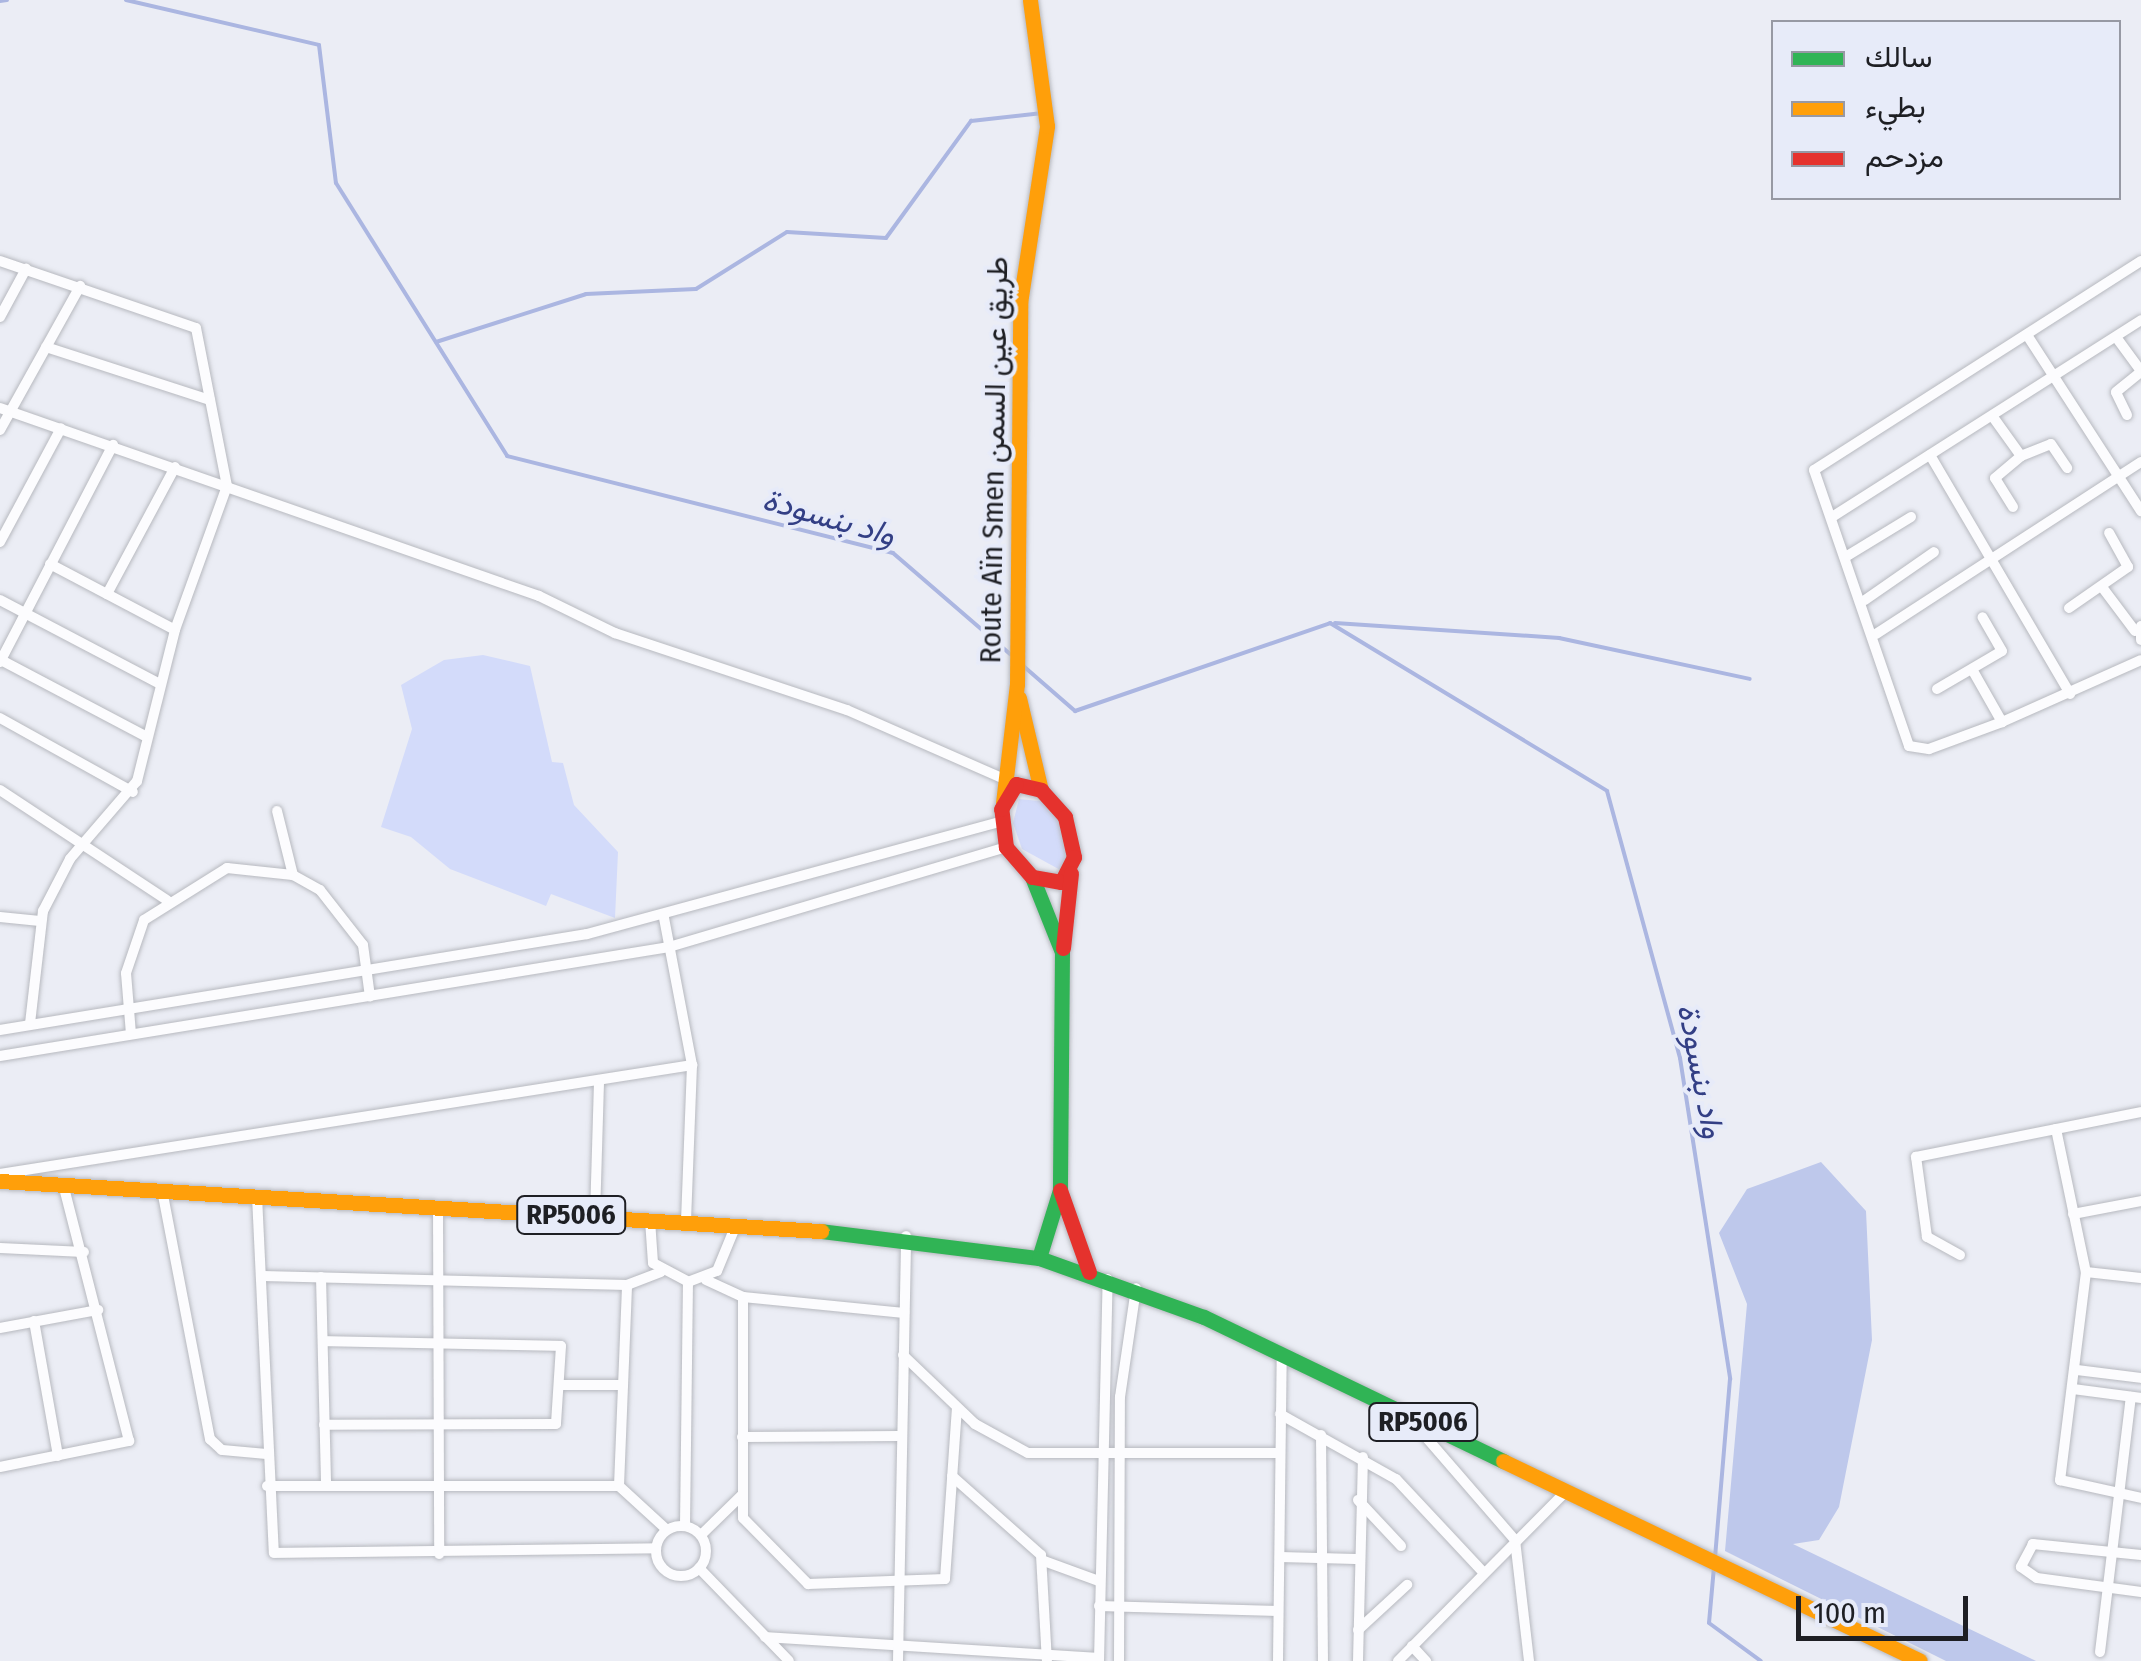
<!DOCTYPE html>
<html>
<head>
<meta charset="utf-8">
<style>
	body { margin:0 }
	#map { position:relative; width:2141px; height:1661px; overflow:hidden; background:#ebedf5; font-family:"Fira Sans Condensed",Vazirmatn,sans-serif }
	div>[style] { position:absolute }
	.green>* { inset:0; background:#d3dbfa }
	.forest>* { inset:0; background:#bec8eb }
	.stream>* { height:4px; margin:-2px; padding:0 2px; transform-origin:2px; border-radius:2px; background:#abb6e1 }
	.roads { filter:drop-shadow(0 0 2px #b7b9bf) drop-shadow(0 0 2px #b7b9bf) }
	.street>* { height:10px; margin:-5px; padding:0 5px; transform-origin:5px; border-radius:5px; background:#fcfcfe }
	.street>.ring { margin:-5px; padding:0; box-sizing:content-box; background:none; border:10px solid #fcfcfe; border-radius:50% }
	.fast>* { height:15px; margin:-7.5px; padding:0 7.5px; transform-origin:7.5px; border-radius:7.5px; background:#30b455 }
	.slow>* { height:15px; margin:-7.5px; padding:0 7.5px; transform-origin:7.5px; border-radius:7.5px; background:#ff9f0a }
	.jam>* { height:15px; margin:-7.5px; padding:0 7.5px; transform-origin:7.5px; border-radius:7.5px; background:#e5322d }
	span { translate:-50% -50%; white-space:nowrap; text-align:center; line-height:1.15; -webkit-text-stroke:8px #e7ebf9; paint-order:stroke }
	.shield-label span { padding:2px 8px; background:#e7ebf9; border:2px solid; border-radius:8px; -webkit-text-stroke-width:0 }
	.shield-label { font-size:28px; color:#1e1f24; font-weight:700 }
	.street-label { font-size:30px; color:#1e1f24 }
	.water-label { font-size:32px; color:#333f85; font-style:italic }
	.legend { position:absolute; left:1771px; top:20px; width:350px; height:180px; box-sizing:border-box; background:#e7ebf9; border:2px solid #9799a4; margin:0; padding:12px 18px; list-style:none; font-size:30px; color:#1e1f24 }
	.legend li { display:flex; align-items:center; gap:20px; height:50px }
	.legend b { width:50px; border:2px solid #9799a4 }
	.scale { position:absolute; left:1796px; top:1596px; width:172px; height:45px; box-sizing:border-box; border:5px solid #1e1f24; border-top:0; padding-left:12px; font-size:30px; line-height:35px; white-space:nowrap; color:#1e1f24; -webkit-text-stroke:8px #e7ebf9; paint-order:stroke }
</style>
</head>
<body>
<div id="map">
	<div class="green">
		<i style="clip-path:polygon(483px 655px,530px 666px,552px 762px,563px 763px,574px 805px,618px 852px,615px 918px,551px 894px,546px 906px,536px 902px,450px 869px,411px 837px,381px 827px,412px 729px,401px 685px,444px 660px)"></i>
		<i style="clip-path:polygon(1019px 799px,1049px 802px,1070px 836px,1064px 872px,1022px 849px,1013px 823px)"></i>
	</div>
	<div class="forest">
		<i style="clip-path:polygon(1821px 1162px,1866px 1211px,1872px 1340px,1839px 1507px,1819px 1540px,1793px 1544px,2036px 1661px,1946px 1661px,1725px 1551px,1747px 1304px,1719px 1233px,1747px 1189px)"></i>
	</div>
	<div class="stream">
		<i style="left:126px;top:0;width:198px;rotate:13.1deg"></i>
		<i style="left:319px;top:45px;width:139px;rotate:83deg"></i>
		<i style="left:336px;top:183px;width:322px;rotate:57.9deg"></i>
		<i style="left:507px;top:456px;width:398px;rotate:14.1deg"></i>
		<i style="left:893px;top:553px;width:155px;rotate:40.8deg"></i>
		<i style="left:0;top:1px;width:7px;rotate:-8deg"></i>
		<i style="left:436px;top:342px;width:157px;rotate:-17.7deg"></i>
		<i style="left:586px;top:294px;width:110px;rotate:-2.6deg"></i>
		<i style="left:696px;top:289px;width:107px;rotate:-32.1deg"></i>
		<i style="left:787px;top:232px;width:99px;rotate:3.5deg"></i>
		<i style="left:886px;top:238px;width:145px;rotate:-54deg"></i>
		<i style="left:971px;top:121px;width:72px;rotate:-6.3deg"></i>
		<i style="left:1335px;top:623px;width:225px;rotate:3.8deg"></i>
		<i style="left:1559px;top:638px;width:195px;rotate:12.1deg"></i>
		<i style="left:1021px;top:664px;width:72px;rotate:41deg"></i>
		<i style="left:1075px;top:711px;width:270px;rotate:-19deg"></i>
		<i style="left:1330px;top:623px;width:324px;rotate:31.2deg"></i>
		<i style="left:1607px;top:791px;width:277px;rotate:74.7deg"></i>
		<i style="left:1680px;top:1058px;width:325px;rotate:81.1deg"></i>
		<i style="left:1730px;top:1379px;width:179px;rotate:94.8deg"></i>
		<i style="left:1714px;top:1567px;width:56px;rotate:95.1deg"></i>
		<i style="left:1709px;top:1623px;width:64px;rotate:36.2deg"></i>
	</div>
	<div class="roads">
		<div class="street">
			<i style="left:0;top:261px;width:207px;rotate:18.9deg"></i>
			<i style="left:196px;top:328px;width:161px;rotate:78.9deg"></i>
			<i style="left:227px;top:486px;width:153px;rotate:109.9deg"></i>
			<i style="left:175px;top:630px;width:156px;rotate:104.1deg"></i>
			<i style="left:137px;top:781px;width:103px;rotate:130.7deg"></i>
			<i style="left:70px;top:859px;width:59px;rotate:117.4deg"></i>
			<i style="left:43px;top:911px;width:114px;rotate:96.6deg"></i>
			<i style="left:2141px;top:261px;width:388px;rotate:147.4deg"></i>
			<i style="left:1814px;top:470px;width:292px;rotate:71deg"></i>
			<i style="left:1909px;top:746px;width:20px;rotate:9deg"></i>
			<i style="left:1929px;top:749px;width:78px;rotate:-20.3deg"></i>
			<i style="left:2002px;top:722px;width:152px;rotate:-24deg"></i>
			<i style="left:0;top:317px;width:55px;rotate:-61.6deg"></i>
			<i style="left:2027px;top:335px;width:210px;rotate:57.1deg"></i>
			<i style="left:2116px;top:337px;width:42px;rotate:53.7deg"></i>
			<i style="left:46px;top:347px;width:172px;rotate:17.9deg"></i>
			<i style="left:0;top:408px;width:571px;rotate:19.23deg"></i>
			<i style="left:539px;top:596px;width:85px;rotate:26deg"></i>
			<i style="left:615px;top:633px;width:244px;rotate:18.4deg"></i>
			<i style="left:847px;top:710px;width:171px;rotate:23.7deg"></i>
			<i style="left:2127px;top:415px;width:25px;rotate:-116deg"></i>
			<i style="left:2116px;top:392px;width:32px;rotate:-39deg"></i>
			<i style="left:1993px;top:417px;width:48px;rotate:54.3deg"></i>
			<i style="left:0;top:430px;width:165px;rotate:-60.9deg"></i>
			<i style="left:1930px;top:455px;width:277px;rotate:59.6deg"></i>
			<i style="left:2013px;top:507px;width:34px;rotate:-122deg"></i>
			<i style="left:1995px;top:478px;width:34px;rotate:-40deg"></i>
			<i style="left:2021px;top:456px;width:32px;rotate:-22deg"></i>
			<i style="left:2051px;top:444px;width:29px;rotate:56deg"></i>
			<i style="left:1832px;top:517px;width:366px;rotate:-32.5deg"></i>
			<i style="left:0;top:542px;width:129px;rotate:-61.8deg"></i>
			<i style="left:1847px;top:556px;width:75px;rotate:-31.4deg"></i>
			<i style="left:50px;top:564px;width:141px;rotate:27.8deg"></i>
			<i style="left:2102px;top:587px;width:55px;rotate:53.1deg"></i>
			<i style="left:107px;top:594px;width:144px;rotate:-61.8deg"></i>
			<i style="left:0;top:600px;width:181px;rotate:27.7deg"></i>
			<i style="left:1865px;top:600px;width:84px;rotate:-34.8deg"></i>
			<i style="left:2069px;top:608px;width:72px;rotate:-34.8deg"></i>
			<i style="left:2128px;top:567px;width:39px;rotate:-119deg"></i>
			<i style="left:2141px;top:626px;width:14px;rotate:90deg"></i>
			<i style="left:1876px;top:634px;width:316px;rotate:-33deg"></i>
			<i style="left:1px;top:660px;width:165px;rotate:27.8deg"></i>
			<i style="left:0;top:662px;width:245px;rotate:-62.5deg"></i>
			<i style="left:1973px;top:671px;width:59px;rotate:60.4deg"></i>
			<i style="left:1937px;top:689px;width:75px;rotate:-30.3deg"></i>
			<i style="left:2002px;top:651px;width:39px;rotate:-120deg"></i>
			<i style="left:0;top:718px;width:152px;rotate:29.1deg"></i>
			<i style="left:0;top:790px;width:200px;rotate:33.4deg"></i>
			<i style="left:277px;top:811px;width:66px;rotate:76deg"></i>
			<i style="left:0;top:917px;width:40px;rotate:5.7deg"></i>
			<i style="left:664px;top:918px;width:150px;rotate:79.2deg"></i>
			<i style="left:692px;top:1065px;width:158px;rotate:92.2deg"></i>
			<i style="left:0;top:1030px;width:595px;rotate:-9.29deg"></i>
			<i style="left:587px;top:934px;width:428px;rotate:-15.2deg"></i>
			<i style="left:131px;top:1034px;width:61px;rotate:-94.7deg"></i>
			<i style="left:126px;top:973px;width:56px;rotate:-71.2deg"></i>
			<i style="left:144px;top:920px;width:98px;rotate:-32.1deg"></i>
			<i style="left:227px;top:868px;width:66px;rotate:6.1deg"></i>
			<i style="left:293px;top:875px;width:31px;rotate:29deg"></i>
			<i style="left:320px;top:890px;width:70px;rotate:52deg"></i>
			<i style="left:363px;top:945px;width:52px;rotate:82.3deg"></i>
			<i style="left:0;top:1056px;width:678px;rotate:-9.25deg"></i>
			<i style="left:669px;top:947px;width:352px;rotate:-16.5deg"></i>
			<i style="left:2056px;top:1129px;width:146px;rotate:78.2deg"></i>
			<i style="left:2086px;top:1272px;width:210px;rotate:97.1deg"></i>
			<i style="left:2060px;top:1480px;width:83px;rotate:12.5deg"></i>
			<i style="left:0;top:1174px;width:701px;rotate:-8.95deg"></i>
			<i style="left:162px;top:1190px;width:254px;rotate:79.1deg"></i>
			<i style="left:210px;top:1439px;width:16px;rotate:43deg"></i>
			<i style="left:222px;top:1450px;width:45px;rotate:5.1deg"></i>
			<i style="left:257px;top:1196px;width:357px;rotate:87.3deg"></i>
			<i style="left:274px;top:1553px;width:382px;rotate:-0.7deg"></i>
			<i style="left:438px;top:1207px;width:347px;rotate:89.8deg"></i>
			<i style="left:2073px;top:1214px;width:69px;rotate:-10.8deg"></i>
			<i style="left:595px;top:1217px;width:135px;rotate:-88.3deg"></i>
			<i style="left:650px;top:1220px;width:43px;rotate:86deg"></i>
			<i style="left:653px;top:1263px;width:40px;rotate:28deg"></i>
			<i style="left:688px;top:1282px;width:31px;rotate:-21deg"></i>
			<i style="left:717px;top:1271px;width:50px;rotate:-67.6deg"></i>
			<i style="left:0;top:1248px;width:84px;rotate:2.7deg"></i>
			<i style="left:1960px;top:1255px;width:38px;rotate:-151deg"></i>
			<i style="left:1927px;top:1237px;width:81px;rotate:-97.8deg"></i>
			<i style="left:1916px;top:1157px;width:229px;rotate:-11.3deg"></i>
			<i style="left:2086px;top:1272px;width:55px;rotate:6.2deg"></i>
			<i style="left:263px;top:1276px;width:364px;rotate:1.4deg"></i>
			<i style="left:627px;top:1285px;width:36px;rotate:-21deg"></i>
			<i style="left:321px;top:1277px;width:209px;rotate:88.6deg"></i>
			<i style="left:706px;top:1280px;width:41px;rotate:24.7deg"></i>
			<i style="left:743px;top:1297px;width:162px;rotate:5.7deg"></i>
			<i style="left:743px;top:1297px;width:221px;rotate:90deg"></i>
			<i style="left:743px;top:1518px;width:93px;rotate:45.4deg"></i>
			<i style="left:808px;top:1584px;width:137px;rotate:-2.1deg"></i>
			<i style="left:945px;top:1579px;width:170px;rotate:-86deg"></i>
			<i style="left:34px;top:1321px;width:137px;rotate:79.9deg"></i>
			<i style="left:0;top:1328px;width:100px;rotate:-10.4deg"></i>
			<i style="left:323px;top:1341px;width:238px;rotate:1.2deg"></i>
			<i style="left:561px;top:1346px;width:78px;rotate:93.7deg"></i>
			<i style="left:556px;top:1424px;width:232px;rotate:179.8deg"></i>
			<i style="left:903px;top:1355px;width:100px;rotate:43.8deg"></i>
			<i style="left:975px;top:1424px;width:60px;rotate:28.7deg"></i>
			<i style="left:1028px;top:1453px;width:252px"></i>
			<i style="left:2077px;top:1370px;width:64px;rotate:7.1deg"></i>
			<i style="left:561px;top:1385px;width:62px"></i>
			<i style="left:2073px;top:1389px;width:69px;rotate:7.5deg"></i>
			<i style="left:1280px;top:1414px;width:133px;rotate:29.3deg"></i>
			<i style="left:1396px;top:1479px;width:127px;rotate:46.9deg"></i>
			<i style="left:1412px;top:1421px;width:157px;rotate:49.1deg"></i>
			<i style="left:1515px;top:1540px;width:122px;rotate:83.4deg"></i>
			<i style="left:1321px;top:1435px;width:226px;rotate:89.5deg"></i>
			<i style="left:742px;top:1437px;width:158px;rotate:-0.4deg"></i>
			<i style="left:0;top:1467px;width:132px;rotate:-11.4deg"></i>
			<i style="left:129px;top:1441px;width:265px;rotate:-104.4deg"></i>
			<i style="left:952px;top:1476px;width:119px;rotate:41.6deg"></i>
			<i style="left:1041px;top:1555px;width:106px;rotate:86.8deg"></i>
			<i style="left:267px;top:1486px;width:352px"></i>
			<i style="left:619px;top:1486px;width:65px;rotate:42.5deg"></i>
			<i style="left:619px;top:1486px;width:201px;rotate:-87.7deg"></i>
			<i style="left:1358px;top:1500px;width:63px;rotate:46.9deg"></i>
			<i class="ring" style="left:656px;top:1526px;width:40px;height:40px"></i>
			<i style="left:685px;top:1526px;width:244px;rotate:-89.3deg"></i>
			<i style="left:701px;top:1535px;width:57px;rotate:-44.3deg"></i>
			<i style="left:2141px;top:1555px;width:109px;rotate:-174.2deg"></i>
			<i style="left:2033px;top:1544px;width:26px;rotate:118deg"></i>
			<i style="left:2021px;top:1567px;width:19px;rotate:35deg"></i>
			<i style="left:2037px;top:1578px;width:105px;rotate:7.7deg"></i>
			<i style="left:1280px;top:1557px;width:76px;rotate:1.5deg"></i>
			<i style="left:1044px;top:1561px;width:59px;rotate:20deg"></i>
			<i style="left:699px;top:1568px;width:129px;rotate:45.9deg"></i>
			<i style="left:1099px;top:1606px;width:179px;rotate:1.6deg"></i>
			<i style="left:1358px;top:1630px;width:67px;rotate:-42.6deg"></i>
			<i style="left:765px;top:1637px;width:334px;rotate:3.6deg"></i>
			<i style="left:1412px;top:1646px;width:21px;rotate:47deg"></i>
			<i style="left:2100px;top:1652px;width:257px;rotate:-83.1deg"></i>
			<i style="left:898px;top:1661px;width:425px;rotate:-88.9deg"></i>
			<i style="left:1099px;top:1661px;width:382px;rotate:-88.7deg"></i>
			<i style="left:1119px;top:1661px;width:264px;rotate:-89.8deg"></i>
			<i style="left:1120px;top:1397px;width:110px;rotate:-81.6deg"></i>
			<i style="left:1278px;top:1661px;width:307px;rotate:-89.3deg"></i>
			<i style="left:1358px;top:1661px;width:204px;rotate:-88.6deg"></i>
			<i style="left:1398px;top:1661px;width:240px;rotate:-45.3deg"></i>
		</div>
		<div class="fast">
			<i style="left:1032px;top:877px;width:81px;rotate:68.2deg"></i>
			<i style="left:1062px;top:952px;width:238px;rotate:90.5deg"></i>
			<i style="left:1060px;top:1190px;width:71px;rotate:107.2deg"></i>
			<i style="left:821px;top:1231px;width:220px;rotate:7.1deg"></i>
			<i style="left:1039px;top:1258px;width:175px;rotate:19.7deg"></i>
			<i style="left:1204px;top:1317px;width:332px;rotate:25.7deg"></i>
		</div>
		<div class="slow">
			<i style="left:1019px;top:698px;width:95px;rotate:76.6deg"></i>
			<i style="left:1003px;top:803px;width:120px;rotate:-83.3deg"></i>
			<i style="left:1017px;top:684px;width:381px;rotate:-89.5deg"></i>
			<i style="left:1020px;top:303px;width:179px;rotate:-81.3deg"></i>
			<i style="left:1047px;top:126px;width:127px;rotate:-97.7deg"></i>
			<i style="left:0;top:1181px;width:823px;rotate:3.49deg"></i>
			<i style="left:1503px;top:1461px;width:462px;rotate:25.6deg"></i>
		</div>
		<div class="jam">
			<i style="left:1016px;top:784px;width:26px;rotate:13deg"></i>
			<i style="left:1041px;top:790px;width:36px;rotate:48deg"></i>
			<i style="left:1065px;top:817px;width:41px;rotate:77.3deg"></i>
			<i style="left:1074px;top:857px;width:28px;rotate:117deg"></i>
			<i style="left:1061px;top:882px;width:29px;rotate:-170deg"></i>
			<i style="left:1032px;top:877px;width:40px;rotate:-131deg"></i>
			<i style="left:1006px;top:847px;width:38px;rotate:-97deg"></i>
			<i style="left:1001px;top:809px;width:29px;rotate:-59deg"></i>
			<i style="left:1063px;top:948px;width:75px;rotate:-83.9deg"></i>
			<i style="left:1060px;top:1190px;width:87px;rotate:70.5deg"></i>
		</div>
	</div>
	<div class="shield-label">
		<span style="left:571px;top:1215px">RP5006</span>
		<span style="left:1423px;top:1422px">RP5006</span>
	</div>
	<div class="street-label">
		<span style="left:994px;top:460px;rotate:-89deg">Route Aïn Smen طريق عين السمن</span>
	</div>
	<div class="water-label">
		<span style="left:829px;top:517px;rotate:16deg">واد بنسودة</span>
		<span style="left:1701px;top:1071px;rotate:79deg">واد بنسودة</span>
	</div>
	<ul class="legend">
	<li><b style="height:12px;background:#30b455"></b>سالك</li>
	<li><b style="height:12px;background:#ff9f0a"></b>بطيء</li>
	<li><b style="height:12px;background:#e5322d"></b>مزدحم</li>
	</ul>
	<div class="scale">100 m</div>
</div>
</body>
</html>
